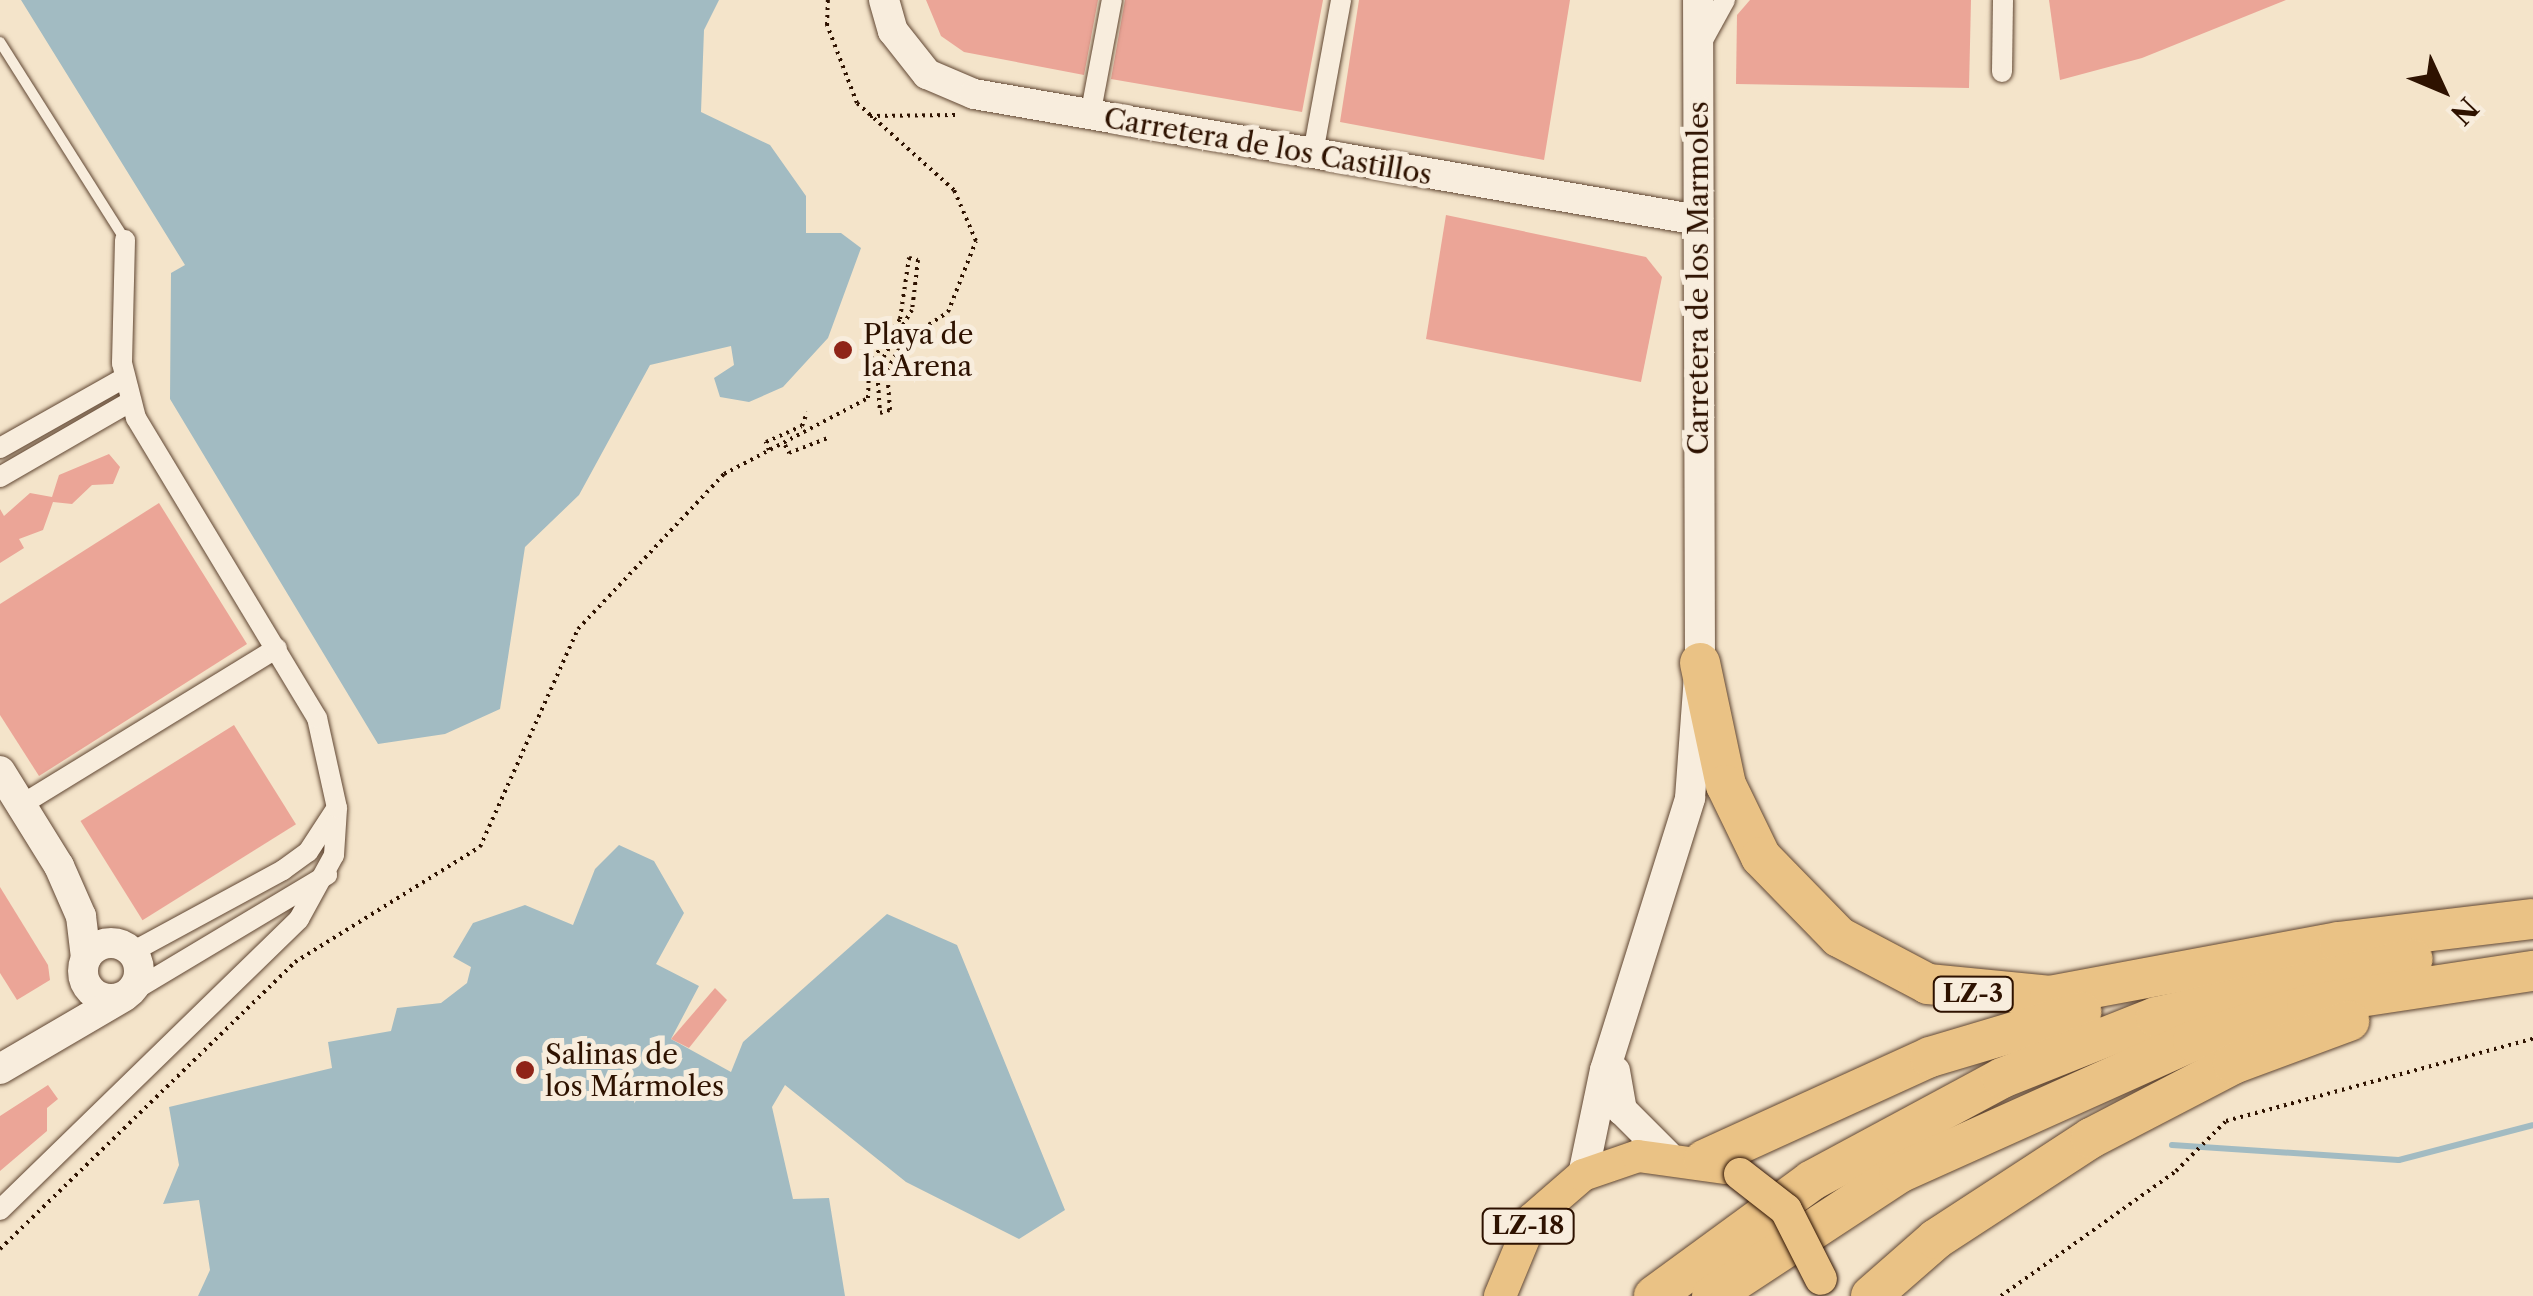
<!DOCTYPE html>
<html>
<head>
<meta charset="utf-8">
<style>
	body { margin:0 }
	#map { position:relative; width:2533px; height:1296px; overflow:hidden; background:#f4e4ca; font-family:"Libre Caslon Text",serif }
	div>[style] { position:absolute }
	.water>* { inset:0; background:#a2bbc2 }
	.stream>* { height:6px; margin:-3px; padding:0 3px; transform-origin:3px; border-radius:3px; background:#a2bbc2 }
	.building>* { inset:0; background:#eba597; transform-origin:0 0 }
	.path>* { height:4px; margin-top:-2px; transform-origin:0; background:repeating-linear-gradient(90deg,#2e1200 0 2.5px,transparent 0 7.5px) }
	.roads { filter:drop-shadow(0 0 2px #604632) drop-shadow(0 0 2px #604632) }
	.lane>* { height:10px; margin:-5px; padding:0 5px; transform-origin:5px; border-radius:5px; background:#f8eddd }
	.street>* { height:20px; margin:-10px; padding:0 10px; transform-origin:10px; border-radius:10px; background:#f8eddd }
	.secondary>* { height:30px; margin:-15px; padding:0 15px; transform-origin:15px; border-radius:15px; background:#f8eddd }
	.secondary>.ring { margin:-15px; padding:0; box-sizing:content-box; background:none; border:30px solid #f8eddd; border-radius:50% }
	.primary>* { height:32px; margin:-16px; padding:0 16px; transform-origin:16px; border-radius:16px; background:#eac285 }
	.highway>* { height:40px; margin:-20px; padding:0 20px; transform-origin:20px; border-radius:20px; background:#eac285 }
	.bridges { filter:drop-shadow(0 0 2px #2e1200) drop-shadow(0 0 2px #2e1200) }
	.primary-bridge>* { height:32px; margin:-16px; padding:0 16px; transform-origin:16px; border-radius:16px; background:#eac285 }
	.dots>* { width:28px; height:28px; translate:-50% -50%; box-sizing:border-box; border:5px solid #f8eddd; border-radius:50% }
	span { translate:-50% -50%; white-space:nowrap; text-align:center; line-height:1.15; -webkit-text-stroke:10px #f8eddd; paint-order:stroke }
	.shield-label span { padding:2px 8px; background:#f8eddd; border:2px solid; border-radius:8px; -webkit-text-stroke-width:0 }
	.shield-label { font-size:25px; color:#2e1200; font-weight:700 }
	.street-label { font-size:28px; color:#2e1200 }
	.poi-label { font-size:28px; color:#2e1200 }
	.left { translate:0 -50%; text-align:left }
	.north { position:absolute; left:2393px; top:40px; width:100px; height:100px; -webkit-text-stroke:8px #f8eddd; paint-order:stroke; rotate:134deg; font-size:28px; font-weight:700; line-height:40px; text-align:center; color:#2e1200 }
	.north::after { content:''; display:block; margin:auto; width:35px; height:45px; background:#2e1200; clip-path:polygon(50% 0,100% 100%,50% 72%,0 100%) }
</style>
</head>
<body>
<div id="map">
	<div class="water">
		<i style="clip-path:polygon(21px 0,719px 0,704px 30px,701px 112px,770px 145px,806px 196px,806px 233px,841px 233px,861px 248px,828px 338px,783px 387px,749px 402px,720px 397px,714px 378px,734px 365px,731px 346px,650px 365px,579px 495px,525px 547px,500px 709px,445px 734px,378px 744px,170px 399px,171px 273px,185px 265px)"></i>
		<i style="clip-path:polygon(619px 845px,654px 861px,684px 913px,656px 964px,699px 986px,671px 1039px,731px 1072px,743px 1042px,887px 914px,957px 945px,1065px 1210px,1019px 1239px,906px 1182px,785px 1085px,772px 1107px,793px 1199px,829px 1198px,845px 1296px,198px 1296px,210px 1270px,199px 1200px,163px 1204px,179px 1165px,169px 1107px,332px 1068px,328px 1042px,391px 1031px,397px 1008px,441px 1003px,467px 983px,471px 967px,453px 957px,473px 923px,525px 905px,573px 925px,595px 869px)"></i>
	</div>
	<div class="stream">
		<i style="left:2172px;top:1145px;width:227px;rotate:3.8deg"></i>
		<i style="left:2399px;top:1160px;width:138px;rotate:-14.6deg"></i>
	</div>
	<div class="building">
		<i style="clip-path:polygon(926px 0,1098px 0,1084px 75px,964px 52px,941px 36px)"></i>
		<i style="clip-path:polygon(1125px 0,1323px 0,1302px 112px,1111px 79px)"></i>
		<i style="clip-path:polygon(1359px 0,1570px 0,1544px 160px,1340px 122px)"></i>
		<i style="clip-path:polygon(1750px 0,1971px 0,1969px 88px,1736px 84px,1737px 15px)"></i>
		<i style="clip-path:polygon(2049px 0,2286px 0,2142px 58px,2060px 80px)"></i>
		<i style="clip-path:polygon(1446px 215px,1646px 257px,1662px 277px,1641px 382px,1426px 339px)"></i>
		<i style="clip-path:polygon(109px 454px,120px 467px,113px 484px,92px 485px,72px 504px,53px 502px,43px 530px,19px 539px,24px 548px,0 563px,0 509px,4px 516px,30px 493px,52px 497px,59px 475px)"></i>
		<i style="clip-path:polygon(159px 503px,247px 644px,39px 776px,0 715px,0 604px)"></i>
		<i style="left:234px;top:725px;width:117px;height:181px;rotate:58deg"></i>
		<i style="clip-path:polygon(0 887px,48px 965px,50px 980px,17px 1000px,0 973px)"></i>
		<i style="clip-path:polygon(715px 988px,727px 1000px,689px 1048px,671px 1039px)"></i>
		<i style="clip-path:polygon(48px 1085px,58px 1099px,47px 1108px,47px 1131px,0 1171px,0 1116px)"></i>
	</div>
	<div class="path">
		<i style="left:870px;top:116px;width:85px;rotate:-0.7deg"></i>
		<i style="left:785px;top:445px;width:9px;rotate:63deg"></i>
		<i style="left:789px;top:453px;width:42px;rotate:-21deg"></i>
		<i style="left:769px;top:450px;width:9px;rotate:-111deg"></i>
		<i style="left:766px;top:442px;width:39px;rotate:-24deg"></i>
		<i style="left:802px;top:426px;width:15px;rotate:-70deg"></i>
		<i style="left:0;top:1249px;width:412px;rotate:-44.2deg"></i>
		<i style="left:295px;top:962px;width:218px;rotate:-31.9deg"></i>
		<i style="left:480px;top:847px;width:239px;rotate:-65.8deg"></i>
		<i style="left:578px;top:629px;width:213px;rotate:-46.7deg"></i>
		<i style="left:724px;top:474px;width:163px;rotate:-27.8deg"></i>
		<i style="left:868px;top:398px;width:33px;rotate:-88deg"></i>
		<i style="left:869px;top:365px;width:55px;rotate:-56deg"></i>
		<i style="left:900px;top:319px;width:62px;rotate:-81.6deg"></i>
		<i style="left:909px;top:258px;width:9px;rotate:13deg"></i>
		<i style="left:918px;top:260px;width:50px;rotate:96.8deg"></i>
		<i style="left:912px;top:310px;width:68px;rotate:121.1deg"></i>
		<i style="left:877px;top:368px;width:45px;rotate:86.2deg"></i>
		<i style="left:880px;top:413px;width:10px;rotate:-17deg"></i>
		<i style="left:890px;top:410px;width:40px;rotate:-94.3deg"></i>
		<i style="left:887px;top:370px;width:34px;rotate:-60deg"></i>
		<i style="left:904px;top:341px;width:53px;rotate:-33.4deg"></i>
		<i style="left:948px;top:312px;width:76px;rotate:-68.5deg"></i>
		<i style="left:976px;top:241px;width:56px;rotate:-113.3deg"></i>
		<i style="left:954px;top:190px;width:130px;rotate:-138.1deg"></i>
		<i style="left:857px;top:103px;width:84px;rotate:-111deg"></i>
		<i style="left:827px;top:25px;width:25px;rotate:-88deg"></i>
		<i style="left:2001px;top:1296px;width:215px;rotate:-35.5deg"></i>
		<i style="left:2176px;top:1171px;width:71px;rotate:-45deg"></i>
		<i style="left:2226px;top:1121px;width:318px;rotate:-15deg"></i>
	</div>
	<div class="roads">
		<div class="lane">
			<i style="left:0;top:42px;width:234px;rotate:57.7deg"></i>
		</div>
		<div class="street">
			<i style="left:1703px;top:40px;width:46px;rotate:-61.2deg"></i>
			<i style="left:2002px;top:72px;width:72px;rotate:-89.2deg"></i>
			<i style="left:1090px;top:116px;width:118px;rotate:-79.3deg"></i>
			<i style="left:1313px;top:153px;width:156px;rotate:-79.6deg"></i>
			<i style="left:0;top:448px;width:142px;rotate:-29.4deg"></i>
			<i style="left:0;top:477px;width:150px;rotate:-30deg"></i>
			<i style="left:21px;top:805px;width:300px;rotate:-31.5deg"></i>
			<i style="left:132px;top:952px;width:172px;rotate:-28.5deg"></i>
			<i style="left:283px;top:870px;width:31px;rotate:-36deg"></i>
			<i style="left:308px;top:852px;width:51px;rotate:-56.9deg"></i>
			<i style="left:123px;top:997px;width:238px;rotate:-30.9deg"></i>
			<i style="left:0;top:1210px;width:417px;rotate:-44.2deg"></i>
			<i style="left:299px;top:919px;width:73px;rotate:-61.3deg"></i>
			<i style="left:334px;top:855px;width:47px;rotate:-86.3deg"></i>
			<i style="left:337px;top:808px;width:92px;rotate:-102.5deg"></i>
			<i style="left:317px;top:718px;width:350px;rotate:-121.1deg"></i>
			<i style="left:136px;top:418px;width:57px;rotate:-104.3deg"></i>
			<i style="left:122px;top:363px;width:123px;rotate:-88.6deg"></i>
		</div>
		<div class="secondary">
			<i style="left:884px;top:0;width:32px;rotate:74deg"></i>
			<i style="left:893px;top:31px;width:55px;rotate:51.7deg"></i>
			<i style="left:927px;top:74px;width:51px;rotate:23.1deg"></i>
			<i style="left:974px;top:94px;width:735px;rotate:9.87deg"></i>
			<i style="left:0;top:771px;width:112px;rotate:58.2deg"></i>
			<i style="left:59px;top:866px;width:55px;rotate:66.3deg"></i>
			<i style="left:81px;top:916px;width:42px;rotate:83.2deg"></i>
			<i class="ring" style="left:83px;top:943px;width:26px;height:26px"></i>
			<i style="left:0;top:1069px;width:143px;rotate:-30.3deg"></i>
			<i style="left:1615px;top:1071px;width:40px;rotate:80deg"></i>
			<i style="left:1622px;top:1110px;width:64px;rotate:45deg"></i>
			<i style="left:1583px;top:1175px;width:107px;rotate:-78.2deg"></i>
			<i style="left:1605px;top:1070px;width:285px;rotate:-72.6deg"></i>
			<i style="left:1690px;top:798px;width:135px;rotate:-85.8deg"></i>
			<i style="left:1700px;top:663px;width:663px;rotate:-90.17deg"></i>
		</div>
		<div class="primary">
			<i style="left:1500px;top:1296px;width:83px;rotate:-67.4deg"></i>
			<i style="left:1532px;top:1219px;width:67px;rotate:-40.8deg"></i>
			<i style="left:1583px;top:1175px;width:58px;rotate:-19.1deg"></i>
			<i style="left:1638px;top:1156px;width:89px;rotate:7.8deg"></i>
		</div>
		<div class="highway">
			<i style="left:1700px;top:663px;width:125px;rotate:78deg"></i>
			<i style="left:1726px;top:785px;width:80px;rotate:64.1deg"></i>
			<i style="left:1761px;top:857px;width:112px;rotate:45.7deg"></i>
			<i style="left:1839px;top:937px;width:101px;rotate:27.8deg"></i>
			<i style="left:1928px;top:984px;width:123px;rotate:5.6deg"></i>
			<i style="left:2050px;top:996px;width:294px;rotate:-10.6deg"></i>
			<i style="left:2339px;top:942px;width:195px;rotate:-6.8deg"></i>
			<i style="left:1704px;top:1160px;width:248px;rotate:-24.5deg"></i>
			<i style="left:1930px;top:1057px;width:158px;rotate:-16.6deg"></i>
			<i style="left:1654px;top:1296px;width:195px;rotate:-36.2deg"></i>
			<i style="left:1811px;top:1181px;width:217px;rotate:-28.3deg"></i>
			<i style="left:2002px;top:1078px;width:166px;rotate:-21.6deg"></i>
			<i style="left:2156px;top:1017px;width:263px;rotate:-12.7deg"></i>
			<i style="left:1712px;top:1296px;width:224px;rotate:-33.3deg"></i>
			<i style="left:1899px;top:1173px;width:322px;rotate:-24.2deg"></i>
			<i style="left:2193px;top:1041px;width:120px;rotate:-17.5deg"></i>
			<i style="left:2307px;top:1005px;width:229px;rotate:-8.6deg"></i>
			<i style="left:1871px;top:1296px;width:86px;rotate:-41.2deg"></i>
			<i style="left:1936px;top:1239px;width:185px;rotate:-33.1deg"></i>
			<i style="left:2091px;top:1138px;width:160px;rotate:-27.5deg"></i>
			<i style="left:2233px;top:1064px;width:124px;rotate:-20.3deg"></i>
		</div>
	</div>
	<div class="bridges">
		<div class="primary-bridge">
			<i style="left:1740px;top:1174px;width:58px;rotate:38deg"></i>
			<i style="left:1786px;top:1210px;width:77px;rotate:63.1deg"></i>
		</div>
	</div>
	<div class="dots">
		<i style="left:843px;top:350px;background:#8f2418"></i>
		<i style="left:525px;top:1070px;background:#8f2418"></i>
	</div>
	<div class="shield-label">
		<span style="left:1973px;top:994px">LZ-3</span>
		<span style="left:1528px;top:1226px">LZ-18</span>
	</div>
	<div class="street-label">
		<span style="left:1268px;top:146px;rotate:10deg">Carretera de los Castillos</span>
		<span style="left:1698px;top:278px;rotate:-90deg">Carretera de los Marmoles</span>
	</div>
	<div class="poi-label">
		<span class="left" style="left:863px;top:350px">Playa de<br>la Arena</span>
		<span class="left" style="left:545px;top:1070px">Salinas de<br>los Mármoles</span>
	</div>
	<div class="north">N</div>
</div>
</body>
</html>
